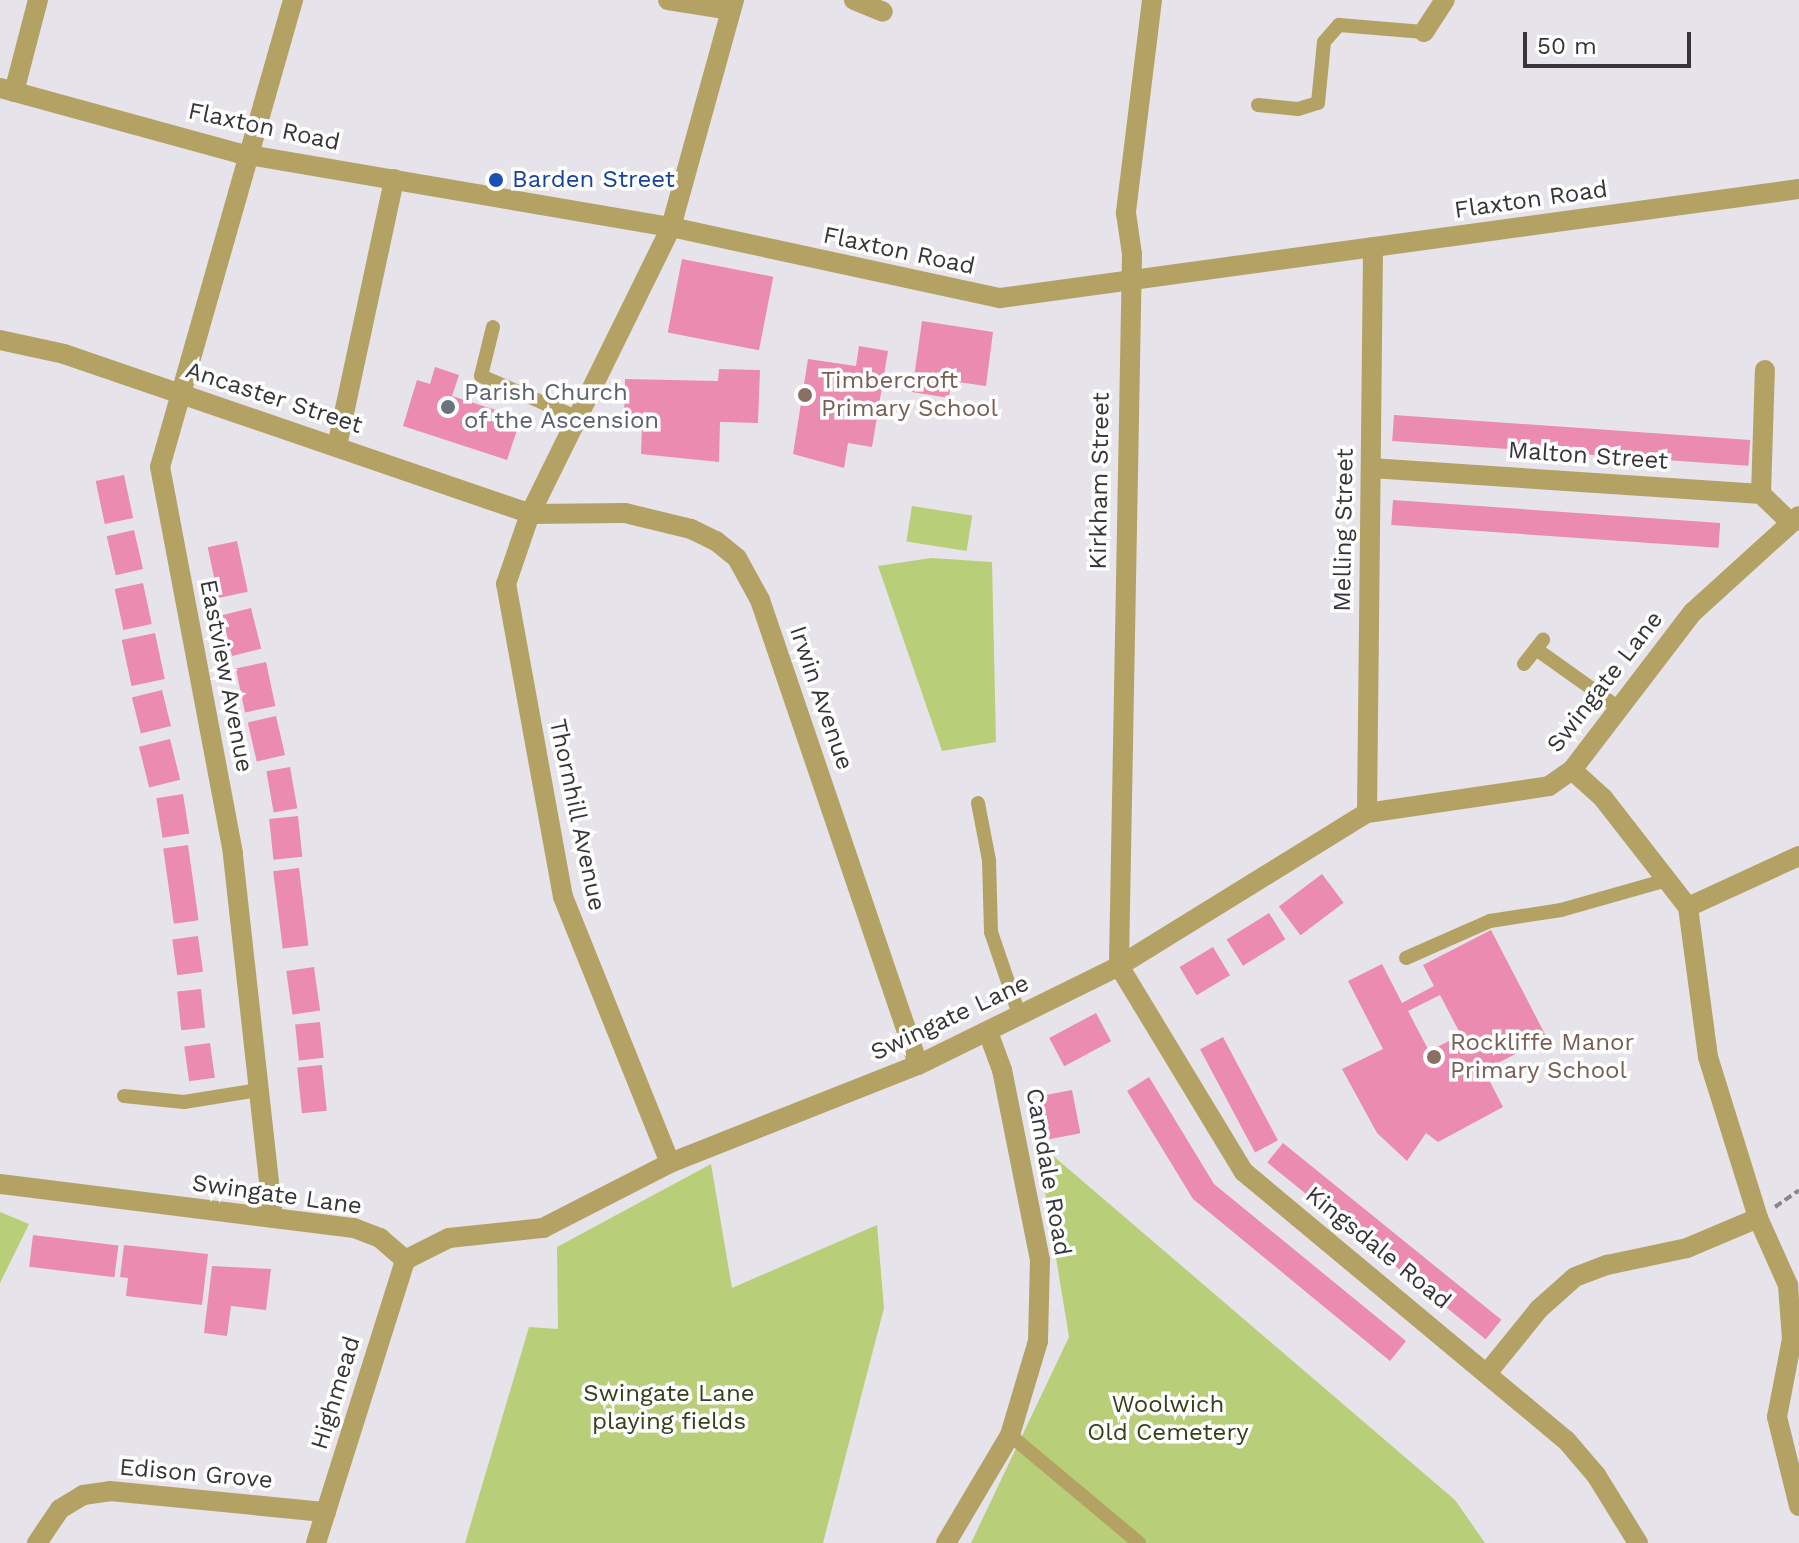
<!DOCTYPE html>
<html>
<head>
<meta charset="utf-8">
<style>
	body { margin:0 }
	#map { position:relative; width:1799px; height:1543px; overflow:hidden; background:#e6e4ea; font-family:"Work Sans",sans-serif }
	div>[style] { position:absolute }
	.green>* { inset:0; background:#b8ce79; transform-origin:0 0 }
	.building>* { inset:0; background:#eb8baf; transform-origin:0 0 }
	.path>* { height:4px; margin-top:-2px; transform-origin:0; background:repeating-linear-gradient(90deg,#89878b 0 8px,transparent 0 12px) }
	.service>* { height:14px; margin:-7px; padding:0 7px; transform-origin:7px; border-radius:7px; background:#b4a265 }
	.minor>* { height:20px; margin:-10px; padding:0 10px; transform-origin:10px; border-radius:10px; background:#b4a265 }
	.tertiary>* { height:20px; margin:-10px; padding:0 10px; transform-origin:10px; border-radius:10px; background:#b4a265 }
	.dots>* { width:22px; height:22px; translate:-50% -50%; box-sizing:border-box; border:4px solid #fff; border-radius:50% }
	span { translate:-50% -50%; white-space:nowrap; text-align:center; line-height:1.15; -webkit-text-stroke:7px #fff; paint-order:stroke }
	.street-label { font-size:24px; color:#363537 }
	.transit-label { font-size:24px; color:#164399 }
	.left { translate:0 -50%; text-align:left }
	.education-label { font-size:24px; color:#785e54 }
	.worship-label { font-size:24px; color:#5b616d }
	.park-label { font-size:24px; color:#353f18 }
	.scale { position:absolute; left:1523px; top:32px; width:168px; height:36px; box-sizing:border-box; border:4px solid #363537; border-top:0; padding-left:10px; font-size:24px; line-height:28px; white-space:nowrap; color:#363537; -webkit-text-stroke:6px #fff; paint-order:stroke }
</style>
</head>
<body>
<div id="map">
	<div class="green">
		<i style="left:912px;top:506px;width:61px;height:36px;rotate:9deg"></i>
		<i style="clip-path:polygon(931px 558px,992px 562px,996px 742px,942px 751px,878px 566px)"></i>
		<i style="clip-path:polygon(1037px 1142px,1455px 1500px,1485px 1543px,971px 1543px,1069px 1337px)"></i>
		<i style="clip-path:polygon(711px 1164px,732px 1288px,877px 1225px,884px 1308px,823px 1543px,465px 1543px,529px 1327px,558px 1329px,557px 1247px)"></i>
		<i style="clip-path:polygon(0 1212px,29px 1224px,0 1283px)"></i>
	</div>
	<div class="building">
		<i style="left:682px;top:259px;width:93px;height:75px;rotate:11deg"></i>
		<i style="clip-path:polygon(922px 321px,993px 332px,986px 386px,951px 381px,949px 398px,912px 392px)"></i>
		<i style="clip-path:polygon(859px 346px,888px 351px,872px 447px,848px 443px,844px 468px,793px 454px,808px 359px,856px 366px)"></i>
		<i style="clip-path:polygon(435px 367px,459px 375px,452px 396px,521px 418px,507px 460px,403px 426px,417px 380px,430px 384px)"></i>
		<i style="clip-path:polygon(719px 369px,760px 370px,758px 423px,720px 422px,719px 462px,641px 454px,642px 423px,624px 423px,625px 379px,718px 381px)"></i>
		<i style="left:1394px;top:415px;width:357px;height:26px;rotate:4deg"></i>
		<i style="left:124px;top:475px;width:44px;height:29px;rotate:78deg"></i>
		<i style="left:1393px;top:500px;width:328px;height:25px;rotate:4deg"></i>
		<i style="left:134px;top:530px;width:40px;height:28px;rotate:77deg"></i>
		<i style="left:237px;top:541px;width:52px;height:30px;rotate:78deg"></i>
		<i style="left:143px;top:583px;width:42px;height:29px;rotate:78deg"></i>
		<i style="left:251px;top:608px;width:42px;height:30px;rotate:76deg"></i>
		<i style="left:155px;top:633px;width:47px;height:34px;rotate:78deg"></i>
		<i style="left:266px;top:662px;width:45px;height:31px;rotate:78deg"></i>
		<i style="left:162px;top:690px;width:37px;height:31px;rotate:76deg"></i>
		<i style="left:276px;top:716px;width:40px;height:29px;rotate:77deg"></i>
		<i style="left:170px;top:739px;width:42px;height:32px;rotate:76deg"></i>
		<i style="left:290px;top:767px;width:42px;height:24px;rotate:80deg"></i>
		<i style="left:183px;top:794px;width:40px;height:27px;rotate:81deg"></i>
		<i style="left:298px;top:816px;width:41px;height:29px;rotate:84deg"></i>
		<i style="left:188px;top:845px;width:76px;height:25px;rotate:82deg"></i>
		<i style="left:299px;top:868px;width:78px;height:26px;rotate:83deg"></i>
		<i style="left:1322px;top:874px;width:36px;height:54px;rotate:53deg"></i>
		<i style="left:1269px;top:913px;width:31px;height:50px;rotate:58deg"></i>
		<i style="clip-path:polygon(evenodd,1491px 930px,1547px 1038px,1484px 1070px,1503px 1107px,1438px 1142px,1426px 1133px,1407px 1161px,1377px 1133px,1342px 1069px,1383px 1049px,1348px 981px,1382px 964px,1402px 1003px,1434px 986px,1423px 965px,1491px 930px,1440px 995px,1461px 1035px,1429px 1051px,1408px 1011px,1440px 995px)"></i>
		<i style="left:198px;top:936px;width:36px;height:26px;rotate:82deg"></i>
		<i style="left:1213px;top:947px;width:33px;height:39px;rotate:59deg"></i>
		<i style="left:314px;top:967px;width:44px;height:28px;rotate:82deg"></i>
		<i style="left:201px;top:989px;width:39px;height:24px;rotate:84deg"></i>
		<i style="left:1096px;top:1013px;width:32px;height:53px;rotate:62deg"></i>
		<i style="left:320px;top:1022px;width:36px;height:25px;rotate:84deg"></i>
		<i style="left:1223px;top:1037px;width:117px;height:26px;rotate:62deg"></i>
		<i style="left:210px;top:1043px;width:35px;height:26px;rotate:82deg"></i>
		<i style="left:322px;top:1065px;width:46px;height:25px;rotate:84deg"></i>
		<i style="clip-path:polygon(1149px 1077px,1214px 1184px,1406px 1341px,1390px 1361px,1193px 1199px,1127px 1091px)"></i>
		<i style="left:1072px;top:1090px;width:44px;height:32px;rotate:79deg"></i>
		<i style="left:1283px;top:1143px;width:281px;height:25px;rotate:39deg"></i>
		<i style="left:33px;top:1235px;width:86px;height:32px;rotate:7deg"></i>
		<i style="clip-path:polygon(124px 1245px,208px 1254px,202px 1305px,126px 1296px,128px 1278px,120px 1277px)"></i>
		<i style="clip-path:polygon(212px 1266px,271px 1269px,266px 1310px,231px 1306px,227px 1336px,204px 1333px)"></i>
	</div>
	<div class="path">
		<i style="left:1775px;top:1207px;width:29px;rotate:-35deg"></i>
	</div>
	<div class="service">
		<i style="left:1258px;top:105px;width:40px;rotate:5.7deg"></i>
		<i style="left:1298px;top:109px;width:21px;rotate:-17deg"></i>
		<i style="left:1318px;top:103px;width:61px;rotate:-84.4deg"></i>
		<i style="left:1324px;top:42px;width:23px;rotate:-49deg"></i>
		<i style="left:1339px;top:25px;width:85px;rotate:4.7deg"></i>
		<i style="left:493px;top:327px;width:50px;rotate:103.8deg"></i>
		<i style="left:481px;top:376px;width:103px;rotate:23.3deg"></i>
		<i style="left:1536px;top:649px;width:102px;rotate:35.4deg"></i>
		<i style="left:1524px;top:664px;width:31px;rotate:-52deg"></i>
		<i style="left:978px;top:803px;width:58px;rotate:79.1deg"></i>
		<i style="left:989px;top:860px;width:72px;rotate:88.4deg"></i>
		<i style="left:991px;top:932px;width:90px;rotate:71.2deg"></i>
		<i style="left:1406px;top:958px;width:92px;rotate:-23.8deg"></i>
		<i style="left:1490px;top:921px;width:72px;rotate:-8.8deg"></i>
		<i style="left:1561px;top:910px;width:110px;rotate:-15.8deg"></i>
		<i style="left:124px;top:1096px;width:60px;rotate:5.7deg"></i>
		<i style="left:184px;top:1102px;width:75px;rotate:-9.2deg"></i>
		<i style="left:1010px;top:1435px;width:168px;rotate:39.9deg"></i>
	</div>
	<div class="minor">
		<i style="left:668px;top:0;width:64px;rotate:9deg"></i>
		<i style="left:854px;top:0;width:31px;rotate:22deg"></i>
		<i style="left:1152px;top:0;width:215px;rotate:97deg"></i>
		<i style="left:1126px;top:213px;width:41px;rotate:81.7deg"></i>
		<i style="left:1132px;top:254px;width:712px;rotate:91.05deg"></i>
		<i style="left:1119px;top:966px;width:241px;rotate:58.8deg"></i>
		<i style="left:1244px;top:1172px;width:419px;rotate:39.8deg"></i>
		<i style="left:1566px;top:1440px;width:46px;rotate:49.4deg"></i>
		<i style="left:1596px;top:1475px;width:80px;rotate:58.3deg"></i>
		<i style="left:1424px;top:32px;width:38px;rotate:-57deg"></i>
		<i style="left:0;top:88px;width:246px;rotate:15.3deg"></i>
		<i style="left:237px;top:153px;width:440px;rotate:9.7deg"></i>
		<i style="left:671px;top:227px;width:337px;rotate:12.2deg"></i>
		<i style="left:1000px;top:298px;width:806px;rotate:-7.77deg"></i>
		<i style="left:14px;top:92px;width:95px;rotate:-75.4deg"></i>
		<i style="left:0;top:340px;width:66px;rotate:12.3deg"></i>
		<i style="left:64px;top:354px;width:493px;rotate:18.9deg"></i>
		<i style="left:530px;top:514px;width:95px;rotate:-0.6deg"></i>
		<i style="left:625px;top:513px;width:68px;rotate:13.6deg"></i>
		<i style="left:691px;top:529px;width:28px;rotate:26deg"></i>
		<i style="left:716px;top:541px;width:27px;rotate:39deg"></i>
		<i style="left:737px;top:558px;width:48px;rotate:61.3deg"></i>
		<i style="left:760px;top:600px;width:491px;rotate:71.2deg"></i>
		<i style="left:337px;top:446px;width:273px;rotate:-77.9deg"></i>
		<i style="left:1371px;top:468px;width:391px;rotate:3.8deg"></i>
		<i style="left:1761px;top:494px;width:42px;rotate:44deg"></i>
		<i style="left:1761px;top:494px;width:124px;rotate:-88.2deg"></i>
		<i style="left:1572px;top:770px;width:42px;rotate:42.1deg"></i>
		<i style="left:1603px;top:798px;width:138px;rotate:52.1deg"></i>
		<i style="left:1688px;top:907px;width:122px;rotate:-24.7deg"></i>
		<i style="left:1367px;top:813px;width:566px;rotate:-89.39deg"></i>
		<i style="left:1688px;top:907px;width:151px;rotate:82.4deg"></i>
		<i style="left:1708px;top:1057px;width:169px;rotate:72.7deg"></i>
		<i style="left:1758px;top:1218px;width:73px;rotate:65.9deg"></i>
		<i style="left:1788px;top:1285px;width:54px;rotate:85.8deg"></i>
		<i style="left:1792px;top:1339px;width:79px;rotate:100.9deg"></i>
		<i style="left:1777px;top:1417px;width:92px;rotate:76.1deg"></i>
		<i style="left:0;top:1184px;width:357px;rotate:7.1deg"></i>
		<i style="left:354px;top:1228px;width:28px;rotate:21deg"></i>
		<i style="left:380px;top:1238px;width:33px;rotate:41deg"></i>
		<i style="left:273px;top:1218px;width:367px;rotate:-96.3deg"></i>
		<i style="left:233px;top:853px;width:393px;rotate:-100.7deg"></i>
		<i style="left:160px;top:467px;width:486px;rotate:-74.1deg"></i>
		<i style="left:1488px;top:1372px;width:81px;rotate:-51deg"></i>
		<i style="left:1539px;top:1309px;width:48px;rotate:-41.6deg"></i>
		<i style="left:1575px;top:1277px;width:34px;rotate:-21deg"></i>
		<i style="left:1607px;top:1265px;width:82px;rotate:-12deg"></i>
		<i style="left:1687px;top:1248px;width:77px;rotate:-22.9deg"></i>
		<i style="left:946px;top:1543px;width:126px;rotate:-59.3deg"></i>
		<i style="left:1010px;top:1435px;width:98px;rotate:-73.4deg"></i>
		<i style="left:1038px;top:1341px;width:81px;rotate:-88.6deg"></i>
		<i style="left:1040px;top:1260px;width:194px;rotate:-101.3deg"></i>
		<i style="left:1002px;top:1070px;width:40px;rotate:-110.2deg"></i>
	</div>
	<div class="tertiary">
		<i style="left:670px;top:1163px;width:287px;rotate:-111.9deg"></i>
		<i style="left:563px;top:897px;width:318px;rotate:-100.3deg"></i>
		<i style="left:506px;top:584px;width:74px;rotate:-71.1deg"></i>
		<i style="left:530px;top:514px;width:320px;rotate:-63.8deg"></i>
		<i style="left:671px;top:227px;width:236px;rotate:-74.5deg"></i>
		<i style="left:37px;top:1543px;width:41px;rotate:-55.9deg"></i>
		<i style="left:60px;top:1509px;width:27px;rotate:-31deg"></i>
		<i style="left:83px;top:1495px;width:27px;rotate:-8deg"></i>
		<i style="left:110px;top:1491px;width:217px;rotate:5.6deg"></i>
		<i style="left:316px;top:1543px;width:297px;rotate:-72.5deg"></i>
		<i style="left:405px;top:1260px;width:49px;rotate:-26.6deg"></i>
		<i style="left:449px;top:1238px;width:95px;rotate:-6.1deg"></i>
		<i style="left:543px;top:1228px;width:143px;rotate:-27.1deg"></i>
		<i style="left:670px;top:1163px;width:267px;rotate:-21.6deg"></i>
		<i style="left:918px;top:1065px;width:224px;rotate:-26.2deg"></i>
		<i style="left:1119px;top:966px;width:291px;rotate:-31.7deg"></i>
		<i style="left:1367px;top:813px;width:184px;rotate:-8.4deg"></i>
		<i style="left:1549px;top:786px;width:28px;rotate:-35deg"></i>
		<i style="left:1572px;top:770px;width:199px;rotate:-52.6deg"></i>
		<i style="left:1693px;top:612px;width:143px;rotate:-42.2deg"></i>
	</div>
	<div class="dots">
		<i style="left:496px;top:180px;background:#1a4fb4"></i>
		<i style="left:805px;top:395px;background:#8d6e63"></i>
		<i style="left:448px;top:407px;background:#6b7280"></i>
		<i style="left:1434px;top:1057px;background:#8d6e63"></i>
	</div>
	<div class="street-label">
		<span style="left:264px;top:127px;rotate:12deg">Flaxton Road</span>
		<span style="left:1531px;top:200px;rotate:-8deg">Flaxton Road</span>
		<span style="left:899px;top:251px;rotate:12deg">Flaxton Road</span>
		<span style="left:274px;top:398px;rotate:18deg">Ancaster Street</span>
		<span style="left:1588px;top:456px;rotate:4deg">Malton Street</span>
		<span style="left:1100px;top:481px;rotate:-89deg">Kirkham Street</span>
		<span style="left:1344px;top:530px;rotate:-89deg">Melling Street</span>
		<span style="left:226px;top:676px;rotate:79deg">Eastview Avenue</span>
		<span style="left:1605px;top:682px;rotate:-52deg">Swingate Lane</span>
		<span style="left:821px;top:698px;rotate:71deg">Irwin Avenue</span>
		<span style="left:577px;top:815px;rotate:78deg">Thornhill Avenue</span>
		<span style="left:950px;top:1018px;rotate:-25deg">Swingate Lane</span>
		<span style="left:1048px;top:1172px;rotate:80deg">Camdale Road</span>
		<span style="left:277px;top:1195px;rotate:8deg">Swingate Lane</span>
		<span style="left:1378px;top:1248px;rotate:39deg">Kingsdale Road</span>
		<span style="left:336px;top:1393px;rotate:-73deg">Highmead</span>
		<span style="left:196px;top:1474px;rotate:5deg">Edison Grove</span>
	</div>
	<div class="transit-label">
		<span class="left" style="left:512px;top:180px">Barden Street</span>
	</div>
	<div class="education-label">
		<span class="left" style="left:821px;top:395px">Timbercroft<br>Primary School</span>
		<span class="left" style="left:1450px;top:1057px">Rockliffe Manor<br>Primary School</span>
	</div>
	<div class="worship-label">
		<span class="left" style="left:464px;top:407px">Parish Church<br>of the Ascension</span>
	</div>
	<div class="park-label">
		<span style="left:669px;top:1408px">Swingate Lane<br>playing fields</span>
		<span style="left:1168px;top:1419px">Woolwich<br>Old Cemetery</span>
	</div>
	<div class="scale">50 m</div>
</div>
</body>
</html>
